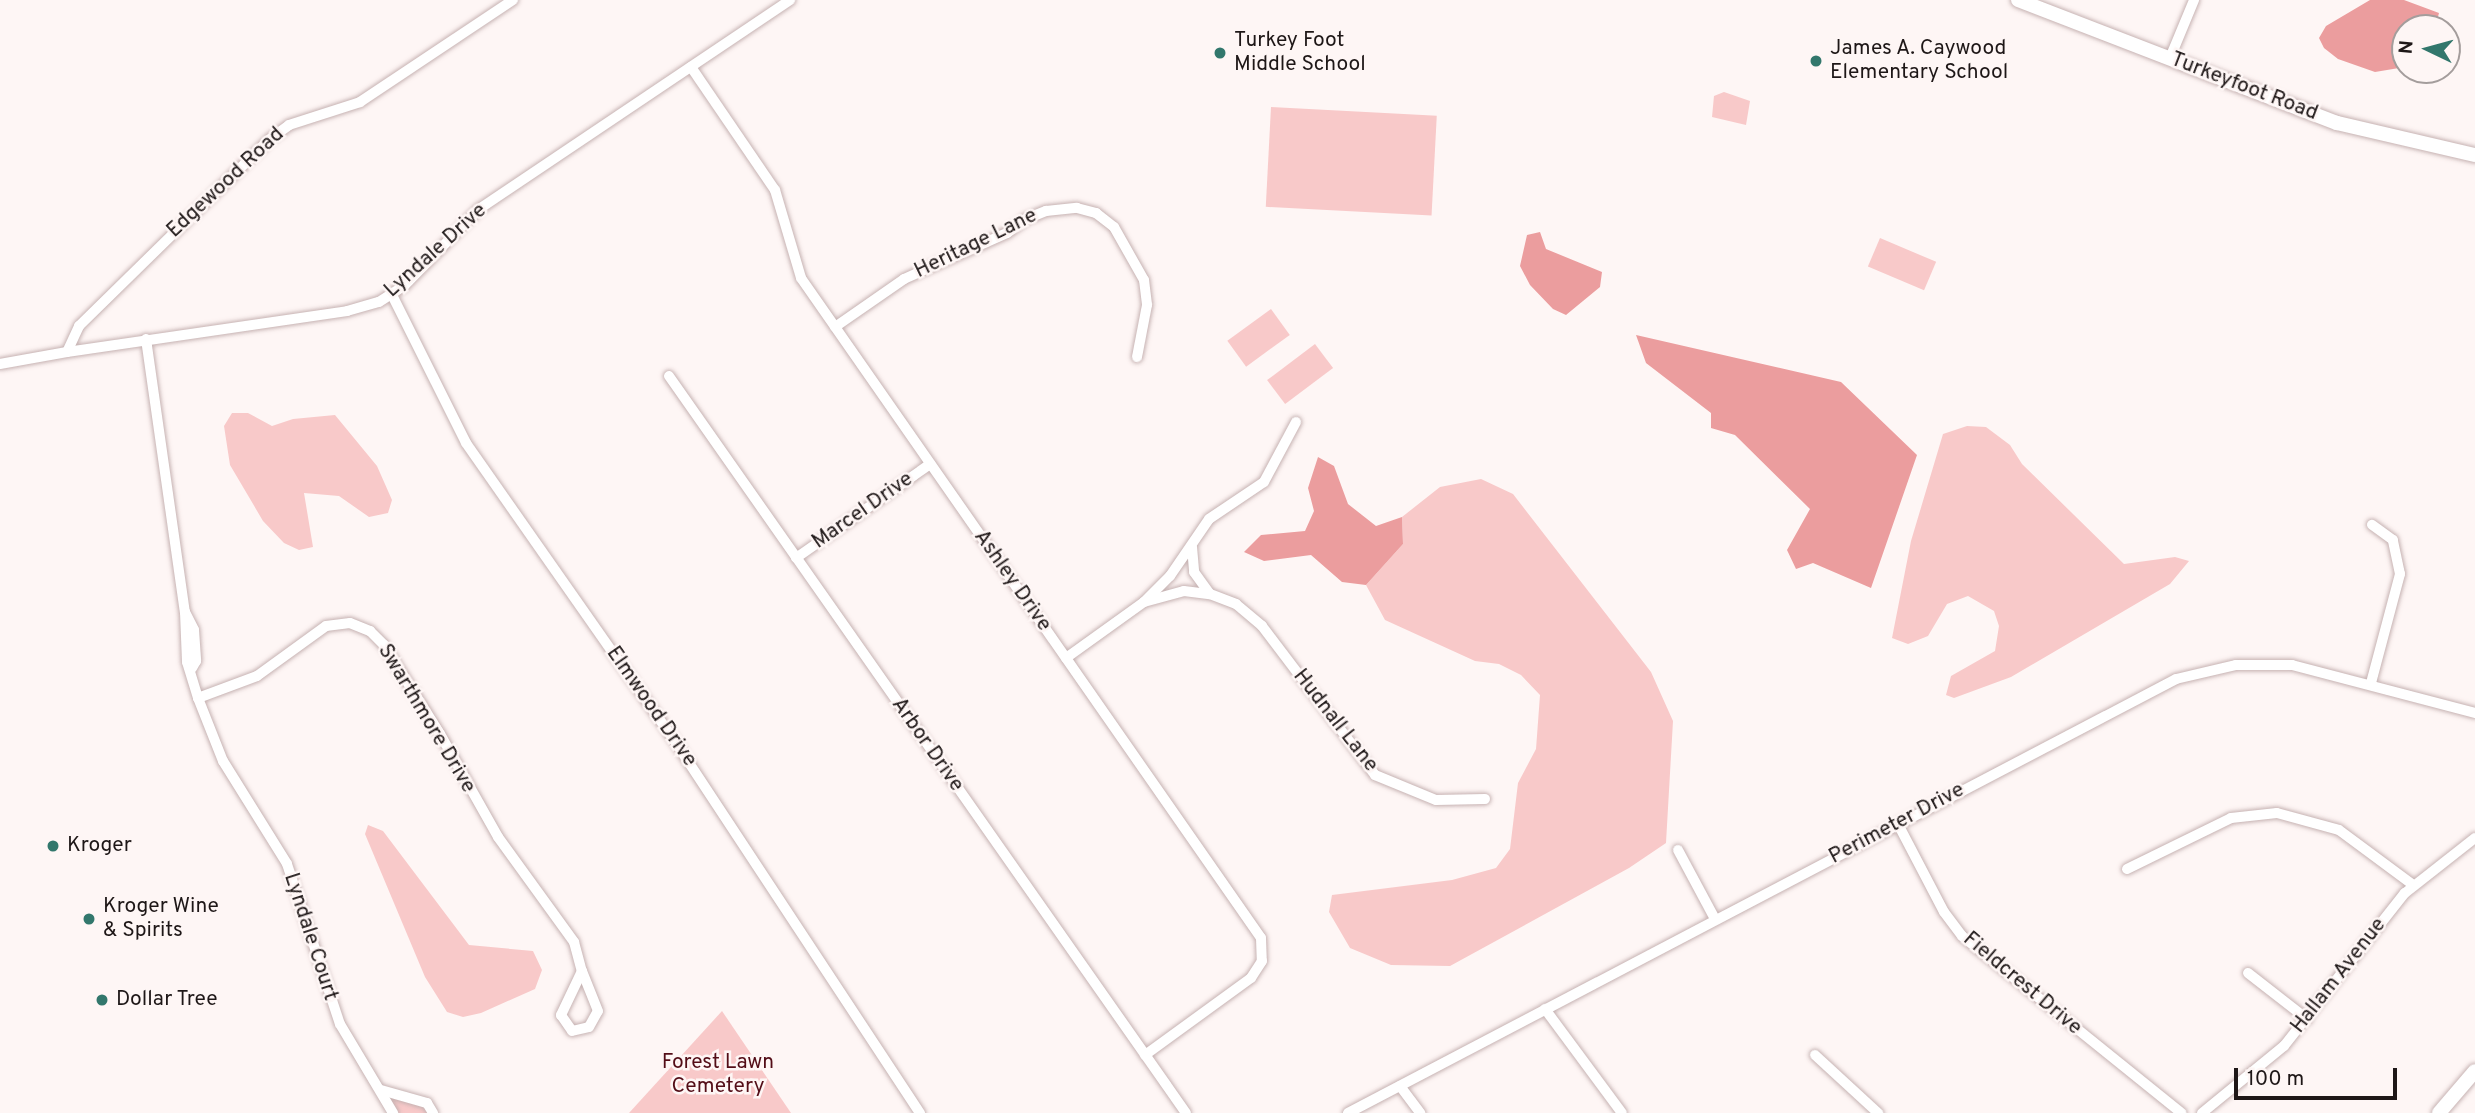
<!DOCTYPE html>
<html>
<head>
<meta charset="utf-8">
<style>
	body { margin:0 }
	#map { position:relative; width:2475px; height:1113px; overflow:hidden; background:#fef6f5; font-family:Overpass,sans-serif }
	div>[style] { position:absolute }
	.green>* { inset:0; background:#f8c9c9; transform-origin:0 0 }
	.water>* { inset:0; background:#eb9d9e }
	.roads { filter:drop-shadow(0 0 2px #c6b2b2) drop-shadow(0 0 2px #c6b2b2) }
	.street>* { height:10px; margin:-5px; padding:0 5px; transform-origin:5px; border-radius:5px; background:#fff }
	.secondary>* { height:14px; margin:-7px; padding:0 7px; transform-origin:7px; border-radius:7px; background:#fff }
	.dots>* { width:19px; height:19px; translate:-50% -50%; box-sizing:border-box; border:4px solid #fef6f5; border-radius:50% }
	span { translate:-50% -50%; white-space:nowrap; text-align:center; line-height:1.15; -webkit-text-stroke:5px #fef6f5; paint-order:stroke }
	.poi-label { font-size:21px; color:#1e1717 }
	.left { translate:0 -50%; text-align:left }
	.street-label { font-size:21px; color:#1e1717 }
	.park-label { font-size:21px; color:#530d17 }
	.north { position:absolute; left:2391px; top:14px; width:70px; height:70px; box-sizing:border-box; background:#fef6f5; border:2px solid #a49d9c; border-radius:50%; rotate:275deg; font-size:19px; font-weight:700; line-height:28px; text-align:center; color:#1e1717 }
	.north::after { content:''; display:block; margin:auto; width:24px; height:32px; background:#32776c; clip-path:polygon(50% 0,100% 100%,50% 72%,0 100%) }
	.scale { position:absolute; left:2234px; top:1068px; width:163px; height:32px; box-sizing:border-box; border:4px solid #1e1717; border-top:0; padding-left:9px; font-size:21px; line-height:24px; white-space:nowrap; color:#1e1717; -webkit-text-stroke:5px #fef6f5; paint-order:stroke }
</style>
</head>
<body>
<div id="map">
	<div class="green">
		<i style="clip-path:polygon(1724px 92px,1750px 101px,1746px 125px,1712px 117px,1714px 96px)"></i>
		<i style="left:1271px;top:107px;width:166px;height:100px;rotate:3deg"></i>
		<i style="left:1880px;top:238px;width:61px;height:31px;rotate:23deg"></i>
		<i style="left:1271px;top:309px;width:32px;height:54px;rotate:54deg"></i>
		<i style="left:1315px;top:344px;width:30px;height:60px;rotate:53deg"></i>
		<i style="clip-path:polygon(232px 413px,248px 413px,272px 426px,293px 419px,335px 415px,377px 466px,392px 500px,388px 513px,369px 517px,339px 496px,304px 493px,313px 547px,299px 550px,284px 543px,263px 521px,230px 465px,224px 426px)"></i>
		<i style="clip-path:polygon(1967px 426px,1986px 427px,2010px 445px,2022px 464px,2124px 564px,2175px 557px,2189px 561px,2170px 584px,2011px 677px,1954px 698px,1946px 695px,1951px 676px,1995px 651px,1999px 626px,1994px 611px,1968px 596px,1947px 604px,1928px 636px,1908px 644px,1892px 638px,1911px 541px,1943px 434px)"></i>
		<i style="clip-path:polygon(1481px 479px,1513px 494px,1651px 672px,1673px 721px,1666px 843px,1629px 868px,1450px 966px,1391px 965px,1350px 948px,1329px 912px,1332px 895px,1452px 880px,1496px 868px,1510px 849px,1518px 783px,1536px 749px,1540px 695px,1521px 675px,1499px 664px,1475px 661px,1385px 620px,1366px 585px,1403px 544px,1402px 517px,1440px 487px)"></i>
		<i style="clip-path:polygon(368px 825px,383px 831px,469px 945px,533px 951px,542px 970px,535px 989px,481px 1013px,463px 1017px,447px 1012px,425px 977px,399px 915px,365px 834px)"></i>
		<i style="clip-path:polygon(722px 1011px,791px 1113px,629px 1113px)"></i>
		<i style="clip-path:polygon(388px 1095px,421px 1105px,428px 1113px,397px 1113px)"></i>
	</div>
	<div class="water">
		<i style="clip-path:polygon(2370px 0,2404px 0,2439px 13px,2435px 28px,2405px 28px,2405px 67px,2375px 72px,2338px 59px,2324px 48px,2319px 38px,2326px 26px)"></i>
		<i style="clip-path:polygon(1540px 232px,1546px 249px,1602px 272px,1600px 287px,1566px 315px,1553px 309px,1530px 285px,1520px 266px,1527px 235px)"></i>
		<i style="clip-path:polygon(1636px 335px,1841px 382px,1917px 455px,1871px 588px,1813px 563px,1796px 569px,1787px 550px,1810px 509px,1735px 435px,1711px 428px,1711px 413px,1646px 363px)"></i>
		<i style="clip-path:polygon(1318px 457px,1334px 466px,1348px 504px,1376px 526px,1402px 517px,1403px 544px,1366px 585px,1342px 582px,1311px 555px,1264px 561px,1244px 552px,1261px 535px,1305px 531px,1314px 511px,1308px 488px)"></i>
	</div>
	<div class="roads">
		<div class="street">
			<i style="left:2170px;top:58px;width:63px;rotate:-67.5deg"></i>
			<i style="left:691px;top:67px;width:149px;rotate:55.7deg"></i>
			<i style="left:775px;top:190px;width:92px;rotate:73.5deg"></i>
			<i style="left:801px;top:278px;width:804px;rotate:55.12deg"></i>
			<i style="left:1261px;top:938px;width:23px;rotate:88deg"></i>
			<i style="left:1262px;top:961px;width:20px;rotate:123deg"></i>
			<i style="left:1251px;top:978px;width:131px;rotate:144deg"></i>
			<i style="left:392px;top:295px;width:165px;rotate:63.4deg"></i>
			<i style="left:466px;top:443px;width:363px;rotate:55deg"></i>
			<i style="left:674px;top:740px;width:447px;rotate:56.6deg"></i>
			<i style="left:835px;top:327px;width:84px;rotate:-34.8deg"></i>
			<i style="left:904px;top:279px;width:113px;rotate:-24.1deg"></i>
			<i style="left:1007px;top:233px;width:24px;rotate:-36deg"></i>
			<i style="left:1026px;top:219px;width:22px;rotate:-22deg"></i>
			<i style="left:1046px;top:211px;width:31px;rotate:-6deg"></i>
			<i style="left:1077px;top:208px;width:20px;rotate:15deg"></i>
			<i style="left:1096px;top:213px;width:23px;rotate:38deg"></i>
			<i style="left:1114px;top:227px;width:61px;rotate:60.5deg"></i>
			<i style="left:1144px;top:280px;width:25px;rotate:83deg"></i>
			<i style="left:1147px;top:305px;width:53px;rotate:100.9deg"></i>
			<i style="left:146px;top:339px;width:276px;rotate:81.9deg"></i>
			<i style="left:185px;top:612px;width:50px;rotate:87.7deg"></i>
			<i style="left:187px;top:662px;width:38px;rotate:73deg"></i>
			<i style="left:198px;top:698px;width:68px;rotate:68.4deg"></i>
			<i style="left:223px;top:761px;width:121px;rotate:58.1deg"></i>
			<i style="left:287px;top:864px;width:169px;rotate:71.7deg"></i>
			<i style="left:340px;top:1024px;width:104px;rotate:59.2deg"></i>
			<i style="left:67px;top:352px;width:283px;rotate:-8.3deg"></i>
			<i style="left:347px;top:311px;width:33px;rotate:-16deg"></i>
			<i style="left:379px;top:302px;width:30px;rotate:-33deg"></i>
			<i style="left:404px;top:286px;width:107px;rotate:-45.8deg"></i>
			<i style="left:479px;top:209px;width:375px;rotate:-33.9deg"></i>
			<i style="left:0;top:364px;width:68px;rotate:-10.2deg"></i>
			<i style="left:67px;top:352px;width:29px;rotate:-65deg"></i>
			<i style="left:79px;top:326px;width:267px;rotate:-44.4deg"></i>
			<i style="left:270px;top:139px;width:24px;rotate:-36deg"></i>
			<i style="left:289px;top:125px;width:75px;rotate:-17.9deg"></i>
			<i style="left:360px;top:102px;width:184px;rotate:-33.7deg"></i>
			<i style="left:669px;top:376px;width:900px;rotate:54.95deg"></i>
			<i style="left:1192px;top:547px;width:25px;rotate:85deg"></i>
			<i style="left:1194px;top:572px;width:27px;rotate:54deg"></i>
			<i style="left:796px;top:558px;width:164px;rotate:-35deg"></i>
			<i style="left:1144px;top:602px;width:41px;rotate:-15.4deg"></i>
			<i style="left:1184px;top:591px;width:26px;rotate:7deg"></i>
			<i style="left:1210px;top:594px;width:28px;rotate:21deg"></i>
			<i style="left:1236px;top:604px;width:34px;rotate:40deg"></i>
			<i style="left:1262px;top:626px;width:187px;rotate:52.8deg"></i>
			<i style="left:1375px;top:775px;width:66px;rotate:22.3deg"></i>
			<i style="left:1436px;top:800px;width:49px;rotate:-1.2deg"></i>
			<i style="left:185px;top:612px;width:20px;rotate:63deg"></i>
			<i style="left:194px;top:630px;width:31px;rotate:86deg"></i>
			<i style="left:196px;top:661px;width:8px;rotate:120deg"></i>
			<i style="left:1066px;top:658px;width:96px;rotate:-35.7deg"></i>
			<i style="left:1144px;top:602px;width:37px;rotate:-45deg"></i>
			<i style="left:1170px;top:576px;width:69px;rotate:-55.6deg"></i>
			<i style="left:1209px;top:519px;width:66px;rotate:-33.9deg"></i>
			<i style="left:1264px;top:482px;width:68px;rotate:-61.9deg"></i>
			<i style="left:2371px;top:683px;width:113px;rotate:-75.1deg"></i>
			<i style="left:2400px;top:574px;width:35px;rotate:-102deg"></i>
			<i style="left:2393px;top:540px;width:26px;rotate:-144deg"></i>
			<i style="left:198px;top:698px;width:63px;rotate:-20.4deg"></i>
			<i style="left:257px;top:676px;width:85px;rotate:-35.9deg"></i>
			<i style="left:326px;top:626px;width:24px;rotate:-7deg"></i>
			<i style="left:350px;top:623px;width:22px;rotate:22deg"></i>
			<i style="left:370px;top:631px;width:20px;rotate:45deg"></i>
			<i style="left:384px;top:645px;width:105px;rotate:57.8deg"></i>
			<i style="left:440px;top:734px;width:118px;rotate:60.6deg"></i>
			<i style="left:498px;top:837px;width:130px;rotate:54.1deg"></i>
			<i style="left:574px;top:942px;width:30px;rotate:75deg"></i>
			<i style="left:582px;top:971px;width:49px;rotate:115.5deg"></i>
			<i style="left:561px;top:1015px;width:19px;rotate:55deg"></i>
			<i style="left:572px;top:1031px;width:17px;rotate:-13deg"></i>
			<i style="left:589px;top:1027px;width:18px;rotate:-61deg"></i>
			<i style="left:598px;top:1011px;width:43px;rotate:-111.8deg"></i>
			<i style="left:1898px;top:824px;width:99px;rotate:62.4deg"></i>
			<i style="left:1944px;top:912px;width:30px;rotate:53deg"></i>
			<i style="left:1962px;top:936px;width:282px;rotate:38.9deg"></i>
			<i style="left:1678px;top:850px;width:78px;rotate:61.8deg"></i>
			<i style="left:2127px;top:869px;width:116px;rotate:-26.1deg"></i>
			<i style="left:2231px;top:818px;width:46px;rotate:-6.2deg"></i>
			<i style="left:2277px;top:813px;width:64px;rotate:15.3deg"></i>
			<i style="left:2339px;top:830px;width:92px;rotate:36.6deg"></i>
			<i style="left:2248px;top:973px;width:75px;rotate:37.9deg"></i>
			<i style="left:1545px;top:1009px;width:129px;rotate:53.5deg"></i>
			<i style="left:1815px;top:1055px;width:86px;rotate:42.6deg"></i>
			<i style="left:1400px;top:1086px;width:34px;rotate:53deg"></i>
			<i style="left:381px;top:1090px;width:48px;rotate:15.8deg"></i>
			<i style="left:427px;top:1103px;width:12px;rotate:59deg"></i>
			<i style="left:1348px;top:1113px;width:935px;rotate:-27.66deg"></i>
			<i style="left:2176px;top:679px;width:62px;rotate:-13.1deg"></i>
			<i style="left:2236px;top:665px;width:56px"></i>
			<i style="left:2292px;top:665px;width:189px;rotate:14.7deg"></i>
			<i style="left:2202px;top:1113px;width:106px;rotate:-39.3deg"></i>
			<i style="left:2284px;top:1046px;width:195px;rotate:-51.7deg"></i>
			<i style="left:2405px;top:893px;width:89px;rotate:-38.2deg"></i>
		</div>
		<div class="secondary">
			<i style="left:2018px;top:0;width:342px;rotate:21.1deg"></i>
			<i style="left:2337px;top:123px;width:142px;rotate:13.1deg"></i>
			<i style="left:2439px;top:1113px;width:55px;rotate:-49.4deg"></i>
		</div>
	</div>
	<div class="dots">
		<i style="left:1220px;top:53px;background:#32776c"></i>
		<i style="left:1816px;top:61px;background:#32776c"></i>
		<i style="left:53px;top:846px;background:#32776c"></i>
		<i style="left:89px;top:919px;background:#32776c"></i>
		<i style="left:102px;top:1000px;background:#32776c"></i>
	</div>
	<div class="poi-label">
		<span class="left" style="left:1234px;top:53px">Turkey Foot<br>Middle School</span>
		<span class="left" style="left:1830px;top:61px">James A. Caywood<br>Elementary School</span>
		<span class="left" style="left:67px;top:846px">Kroger</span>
		<span class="left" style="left:103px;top:919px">Kroger Wine<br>&amp; Spirits</span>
		<span class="left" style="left:116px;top:1000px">Dollar Tree</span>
	</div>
	<div class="street-label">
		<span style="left:2244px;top:87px;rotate:21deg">Turkeyfoot Road</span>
		<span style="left:226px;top:183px;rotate:-43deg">Edgewood Road</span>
		<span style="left:976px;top:244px;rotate:-26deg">Heritage Lane</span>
		<span style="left:436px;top:251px;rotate:-42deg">Lyndale Drive</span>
		<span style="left:863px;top:511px;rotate:-35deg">Marcel Drive</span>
		<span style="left:1012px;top:581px;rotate:55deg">Ashley Drive</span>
		<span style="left:651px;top:707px;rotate:55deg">Elmwood Drive</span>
		<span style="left:426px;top:719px;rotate:59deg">Swarthmore Drive</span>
		<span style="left:1335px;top:721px;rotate:52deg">Hudnall Lane</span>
		<span style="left:927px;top:745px;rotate:55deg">Arbor Drive</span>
		<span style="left:1897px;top:824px;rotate:-28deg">Perimeter Drive</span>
		<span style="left:310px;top:937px;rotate:72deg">Lyndale Court</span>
		<span style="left:2339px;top:976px;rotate:-52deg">Hallam Avenue</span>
		<span style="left:2022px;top:984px;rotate:40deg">Fieldcrest Drive</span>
	</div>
	<div class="park-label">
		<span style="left:718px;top:1075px">Forest Lawn<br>Cemetery</span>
	</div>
	<div class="north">N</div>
	<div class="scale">100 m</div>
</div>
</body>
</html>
